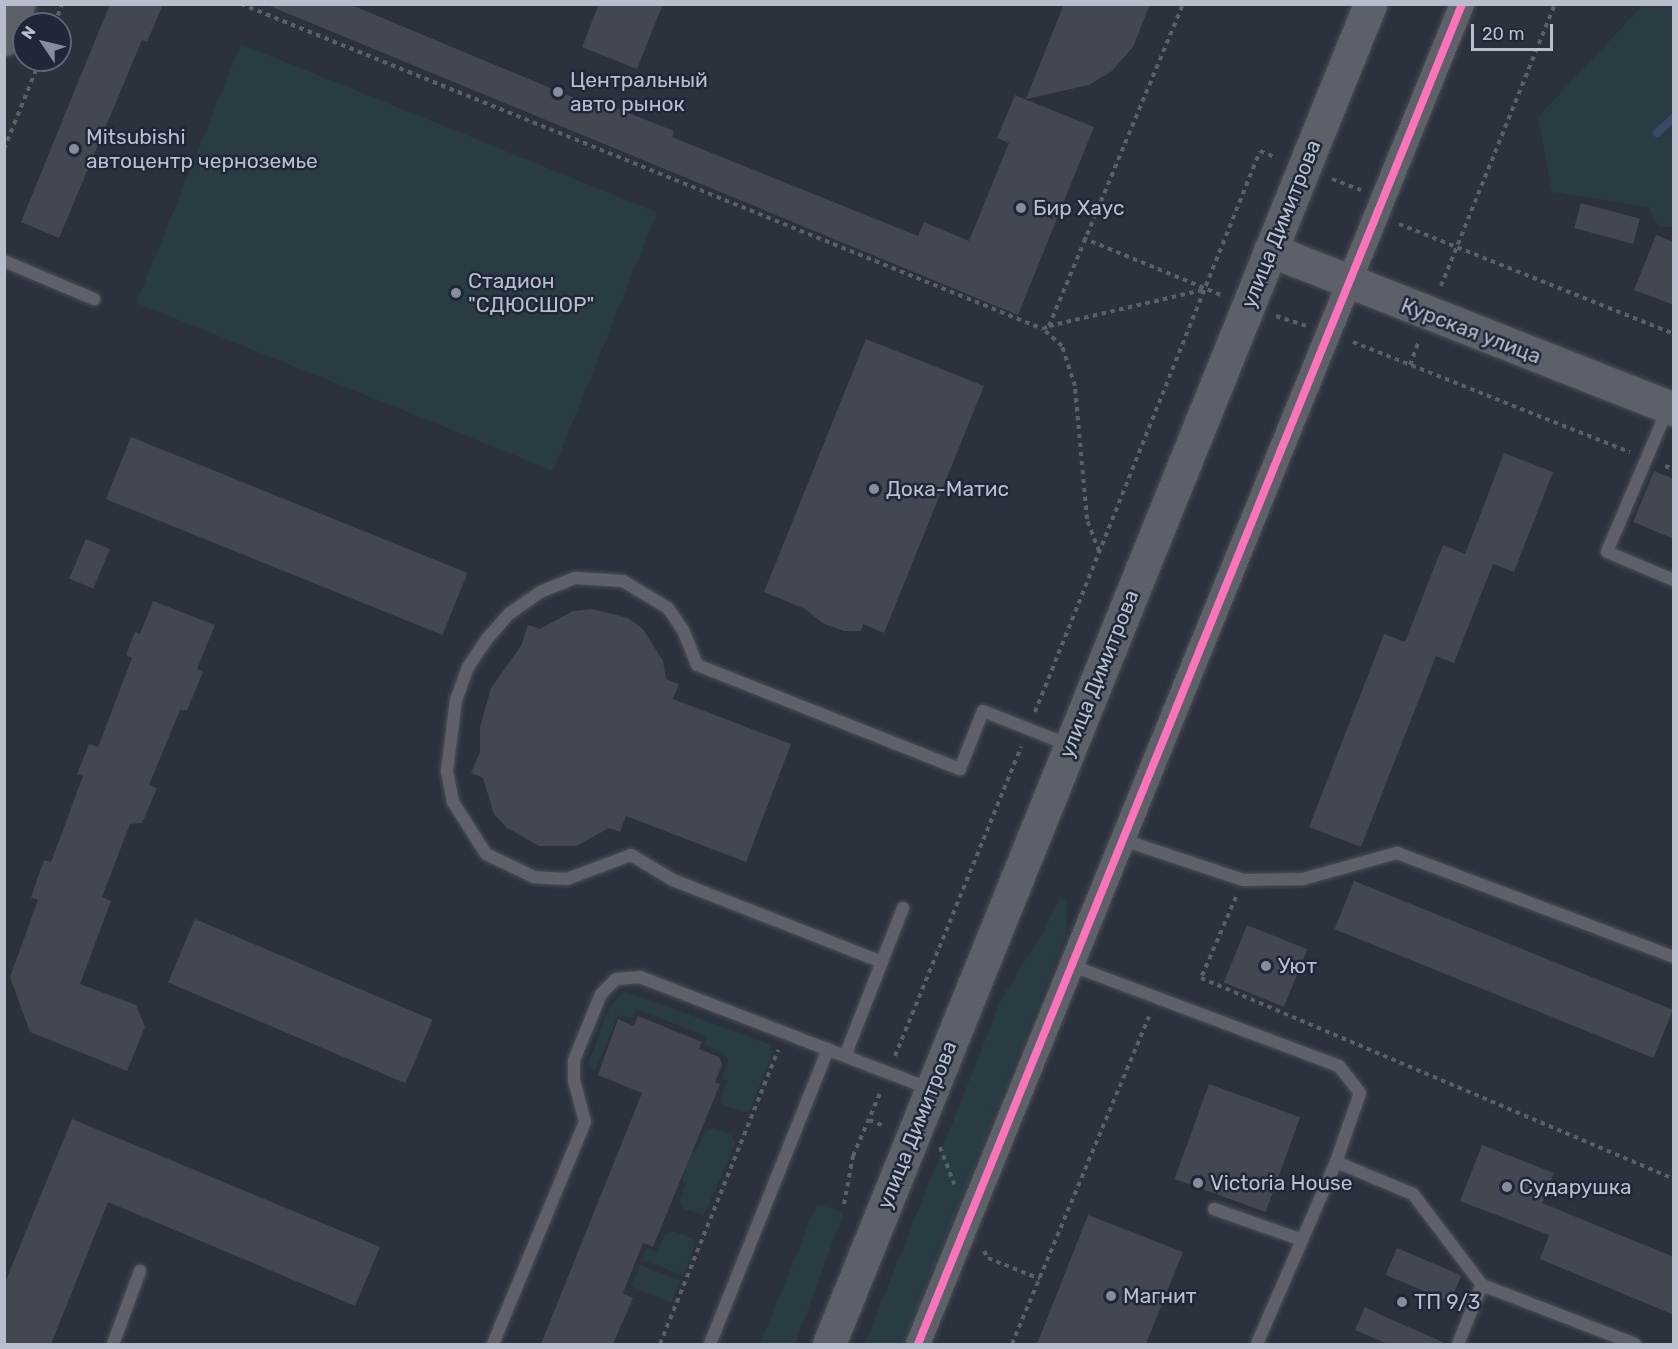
<!DOCTYPE html>
<html>
<head>
<meta charset="utf-8">
<style>
	body { margin:0 }
	#map { position:relative; width:1678px; height:1349px; overflow:hidden; background:#2c323d; font-family:Rubik,sans-serif }
	div>[style] { position:absolute }
	.green>* { inset:0; background:#293c43; transform-origin:0 0 }
	.stream>* { height:8px; margin:-4px; padding:0 4px; transform-origin:4px; border-radius:4px; background:#3a4968 }
	.building>* { inset:0; background:#424751; transform-origin:0 0 }
	.path>* { height:4px; margin-top:-2px; transform-origin:0; background:repeating-linear-gradient(90deg,#5a6066 0 4.5px,transparent 0 9px) }
	.roads { filter:drop-shadow(0 0 2px #4a4f57) drop-shadow(0 0 2px #4a4f57) }
	.lane>* { height:12px; margin:-6px; padding:0 6px; transform-origin:6px; border-radius:6px; background:#5e616a }
	.street>* { height:24px; margin:-12px; padding:0 12px; transform-origin:12px; border-radius:12px; background:#5e616a }
	.secondary>* { height:33px; margin:-16.5px; padding:0 16.5px; transform-origin:16.5px; border-radius:16.5px; background:#5c6068 }
	.cycleway>* { height:8px; margin:-4px; padding:0 4px; transform-origin:4px; border-radius:4px; background:#fb73b8 }
	.dots>* { width:16px; height:16px; translate:-50% -50%; box-sizing:border-box; border:3px solid #1f2738; border-radius:50% }
	span { translate:-50% -50%; white-space:nowrap; text-align:center; line-height:1.15; -webkit-text-stroke:5px #1f2738; paint-order:stroke }
	.poi-label { font-size:21px; color:#b8becc }
	.left { translate:0 -50%; text-align:left }
	.street-label { font-size:21px; color:#b8becc }
	.frame { position:absolute; inset:0; border:6px solid #b8becc; pointer-events:none }
	.north { position:absolute; left:12px; top:12px; width:60px; height:60px; box-sizing:border-box; background:#1f2738; border:2px solid #5c6373; border-radius:50%; rotate:305deg; font-size:16px; font-weight:700; line-height:24px; text-align:center; color:#b8becc }
	.north::after { content:''; display:block; margin:auto; width:21px; height:27px; background:#878d9a; clip-path:polygon(50% 0,100% 100%,50% 72%,0 100%) }
	.scale { position:absolute; left:1471px; top:24px; width:82px; height:27px; box-sizing:border-box; border:3px solid #b8becc; border-top:0; padding-left:8px; font-size:18px; line-height:21px; white-space:nowrap; color:#b8becc; -webkit-text-stroke:4px #1f2738; paint-order:stroke }
</style>
</head>
<body>
<div id="map">
	<div class="green">
		<i style="clip-path:polygon(1644px 4px,1673px 5px,1673px 227px,1658px 227px,1649px 207px,1552px 192px,1538px 117px)"></i>
		<i style="left:241px;top:44px;width:449px;height:279px;rotate:22deg"></i>
		<i style="clip-path:polygon(1059px 898px,1067px 901px,1066px 936px,903px 1344px,865px 1344px,1002px 998px,1045px 929px)"></i>
		<i style="clip-path:polygon(624px 991px,768px 1044px,773px 1052px,750px 1109px,744px 1112px,723px 1105px,720px 1099px,727px 1081px,722px 1078px,728px 1061px,724px 1053px,705px 1045px,708px 1037px,637px 1009px,632px 1019px,618px 1015px,595px 1071px,588px 1064px,610px 1006px)"></i>
		<i style="clip-path:polygon(714px 1128px,732px 1136px,735px 1144px,704px 1215px,682px 1208px,680px 1201px,686px 1183px,682px 1180px,685px 1171px,680px 1168px,686px 1149px,696px 1153px,705px 1132px)"></i>
		<i style="clip-path:polygon(817px 1204px,842px 1212px,842px 1217px,795px 1344px,760px 1344px)"></i>
		<i style="clip-path:polygon(673px 1231px,692px 1238px,695px 1245px,683px 1275px,642px 1260px,647px 1248px,657px 1252px,665px 1234px)"></i>
		<i style="left:640px;top:1265px;width:43px;height:23px;rotate:22deg"></i>
	</div>
	<div class="stream">
		<i style="left:1657px;top:133px;width:23px;rotate:-43deg"></i>
	</div>
	<div class="building">
		<i style="clip-path:polygon(110px 4px,163px 4px,147px 42px,142px 40px,59px 238px,21px 222px)"></i>
		<i style="clip-path:polygon(265px 4px,349px 4px,591px 105px,593px 99px,674px 131px,672px 137px,918px 236px,924px 222px,969px 241px,1009px 143px,997px 138px,1015px 95px,1094px 127px,1018px 315px)"></i>
		<i style="clip-path:polygon(599px 4px,663px 4px,637px 69px,582px 47px)"></i>
		<i style="clip-path:polygon(1064px 4px,1150px 4px,1133px 47px,1112px 71px,1089px 85px,1026px 99px)"></i>
		<i style="left:1581px;top:203px;width:61px;height:26px;rotate:15deg"></i>
		<i style="clip-path:polygon(1656px 235px,1674px 242px,1674px 305px,1634px 290px)"></i>
		<i style="clip-path:polygon(866px 339px,984px 386px,884px 633px,863px 624px,861px 631px,844px 631px,824px 624px,805px 609px,764px 592px)"></i>
		<i style="left:131px;top:437px;width:363px;height:67px;rotate:22deg"></i>
		<i style="clip-path:polygon(1504px 453px,1553px 472px,1514px 572px,1493px 564px,1454px 663px,1436px 656px,1361px 847px,1309px 827px,1384px 634px,1405px 642px,1443px 545px,1465px 554px)"></i>
		<i style="clip-path:polygon(1654px 471px,1674px 479px,1674px 539px,1633px 522px)"></i>
		<i style="left:86px;top:539px;width:26px;height:43px;rotate:23deg"></i>
		<i style="clip-path:polygon(153px 601px,215px 625px,197px 669px,203px 672px,187px 710px,180px 710px,149px 785px,157px 788px,142px 823px,130px 824px,102px 897px,111px 901px,80px 984px,136px 1005px,145px 1027px,127px 1071px,30px 1032px,10px 977px,38px 900px,31px 897px,44px 860px,51px 862px,83px 776px,77px 774px,89px 744px,98px 747px,132px 658px,126px 655px,135px 632px,140px 634px)"></i>
		<i style="clip-path:polygon(592px 609px,628px 618px,643px 629px,663px 661px,666px 679px,679px 684px,673px 699px,791px 744px,746px 862px,626px 816px,620px 832px,609px 828px,576px 846px,539px 846px,507px 828px,494px 814px,483px 778px,471px 773px,480px 752px,480px 727px,491px 688px,521px 646px,528px 625px,540px 629px,573px 611px)"></i>
		<i style="left:1354px;top:881px;width:344px;height:52px;rotate:22deg"></i>
		<i style="left:195px;top:919px;width:258px;height:69px;rotate:23deg"></i>
		<i style="left:1247px;top:925px;width:65px;height:62px;rotate:22deg"></i>
		<i style="clip-path:polygon(638px 1016px,702px 1042px,699px 1049px,719px 1057px,722px 1065px,715px 1082px,720px 1084px,653px 1247px,643px 1243px,623px 1293px,633px 1298px,613px 1344px,541px 1344px,642px 1093px,598px 1075px,618px 1019px,634px 1026px)"></i>
		<i style="left:1209px;top:1084px;width:97px;height:101px;rotate:20deg"></i>
		<i style="clip-path:polygon(72px 1119px,380px 1247px,355px 1306px,108px 1202px,51px 1344px,4px 1344px,4px 1285px)"></i>
		<i style="clip-path:polygon(1482px 1145px,1554px 1173px,1542px 1203px,1674px 1257px,1674px 1315px,1540px 1259px,1549px 1235px,1460px 1201px)"></i>
		<i style="clip-path:polygon(1088px 1215px,1183px 1252px,1146px 1344px,1037px 1344px)"></i>
		<i style="left:1397px;top:1248px;width:70px;height:29px;rotate:23deg"></i>
		<i style="clip-path:polygon(1365px 1307px,1381px 1315px,1447px 1344px,1388px 1344px,1355px 1330px)"></i>
	</div>
	<div class="path">
		<i style="left:241px;top:4px;width:865px;rotate:22.06deg"></i>
		<i style="left:55px;top:24px;width:21px;rotate:-71deg"></i>
		<i style="left:4px;top:149px;width:96px;rotate:-68deg"></i>
		<i style="left:1332px;top:179px;width:31px;rotate:21deg"></i>
		<i style="left:1399px;top:224px;width:296px;rotate:21.8deg"></i>
		<i style="left:1083px;top:238px;width:149px;rotate:22.4deg"></i>
		<i style="left:1441px;top:286px;width:304px;rotate:-68deg"></i>
		<i style="left:1276px;top:316px;width:32px;rotate:18deg"></i>
		<i style="left:1049px;top:326px;width:162px;rotate:-13.2deg"></i>
		<i style="left:1353px;top:342px;width:298px;rotate:21.7deg"></i>
		<i style="left:1410px;top:365px;width:27px;rotate:-70deg"></i>
		<i style="left:1665px;top:466px;width:9px;rotate:18deg"></i>
		<i style="left:1099px;top:551px;width:34px;rotate:-111deg"></i>
		<i style="left:1087px;top:519px;width:134px;rotate:-95.2deg"></i>
		<i style="left:1075px;top:386px;width:42px;rotate:-108deg"></i>
		<i style="left:1062px;top:346px;width:25px;rotate:-138deg"></i>
		<i style="left:1043px;top:329px;width:7px;rotate:-27deg"></i>
		<i style="left:1049px;top:326px;width:349px;rotate:-67.4deg"></i>
		<i style="left:1035px;top:712px;width:604px;rotate:-68.15deg"></i>
		<i style="left:1260px;top:151px;width:18px;rotate:22deg"></i>
		<i style="left:1236px;top:897px;width:88px;rotate:113.4deg"></i>
		<i style="left:1201px;top:978px;width:514px;rotate:23.02deg"></i>
		<i style="left:895px;top:1056px;width:334px;rotate:-67.8deg"></i>
		<i style="left:869px;top:1120px;width:17px;rotate:21deg"></i>
		<i style="left:940px;top:1147px;width:40px;rotate:69deg"></i>
		<i style="left:844px;top:1204px;width:49px;rotate:-79.4deg"></i>
		<i style="left:853px;top:1156px;width:71px;rotate:-66.7deg"></i>
		<i style="left:984px;top:1251px;width:8px;rotate:60deg"></i>
		<i style="left:988px;top:1258px;width:56px;rotate:22deg"></i>
		<i style="left:660px;top:1344px;width:317px;rotate:-68.1deg"></i>
		<i style="left:1012px;top:1344px;width:355px;rotate:-67.3deg"></i>
	</div>
	<div class="roads">
		<div class="lane">
			<i style="left:4px;top:261px;width:98px;rotate:22.9deg"></i>
			<i style="left:1668px;top:408px;width:156px;rotate:113deg"></i>
			<i style="left:1607px;top:552px;width:73px;rotate:22.7deg"></i>
			<i style="left:1123px;top:840px;width:126px;rotate:18.4deg"></i>
			<i style="left:1243px;top:880px;width:60px;rotate:-1deg"></i>
			<i style="left:1303px;top:879px;width:98px;rotate:-15.5deg"></i>
			<i style="left:1397px;top:853px;width:296px;rotate:20.6deg"></i>
			<i style="left:882px;top:962px;width:225px;rotate:-158.6deg"></i>
			<i style="left:673px;top:880px;width:49px;rotate:-149.2deg"></i>
			<i style="left:631px;top:855px;width:68px;rotate:159.4deg"></i>
			<i style="left:567px;top:879px;width:33px;rotate:-177deg"></i>
			<i style="left:534px;top:877px;width:53px;rotate:-154.4deg"></i>
			<i style="left:486px;top:854px;width:62px;rotate:-122.4deg"></i>
			<i style="left:453px;top:802px;width:32px;rotate:-101deg"></i>
			<i style="left:447px;top:771px;width:72px;rotate:-82.8deg"></i>
			<i style="left:456px;top:700px;width:35px;rotate:-70deg"></i>
			<i style="left:468px;top:667px;width:34px;rotate:-56deg"></i>
			<i style="left:487px;top:639px;width:33px;rotate:-49deg"></i>
			<i style="left:509px;top:614px;width:38px;rotate:-35deg"></i>
			<i style="left:540px;top:592px;width:38px;rotate:-22deg"></i>
			<i style="left:575px;top:578px;width:48px;rotate:3.6deg"></i>
			<i style="left:623px;top:581px;width:52px;rotate:31deg"></i>
			<i style="left:668px;top:608px;width:27px;rotate:56deg"></i>
			<i style="left:683px;top:630px;width:38px;rotate:68deg"></i>
			<i style="left:697px;top:665px;width:283px;rotate:21.6deg"></i>
			<i style="left:960px;top:769px;width:62px;rotate:-68.4deg"></i>
			<i style="left:983px;top:711px;width:92px;rotate:21.6deg"></i>
			<i style="left:1070px;top:965px;width:287px;rotate:20.6deg"></i>
			<i style="left:1339px;top:1066px;width:34px;rotate:52deg"></i>
			<i style="left:1360px;top:1093px;width:73px;rotate:109.2deg"></i>
			<i style="left:1336px;top:1162px;width:198px;rotate:113.5deg"></i>
			<i style="left:845px;top:1056px;width:159px;rotate:-68.6deg"></i>
			<i style="left:1336px;top:1162px;width:83px;rotate:22.6deg"></i>
			<i style="left:1413px;top:1194px;width:114px;rotate:52.8deg"></i>
			<i style="left:1214px;top:1209px;width:90px;rotate:19.4deg"></i>
			<i style="left:113px;top:1344px;width:78px;rotate:-69.7deg"></i>
			<i style="left:493px;top:1344px;width:240px;rotate:-67.5deg"></i>
			<i style="left:585px;top:1122px;width:43px;rotate:-104.7deg"></i>
			<i style="left:574px;top:1080px;width:20px;rotate:-90deg"></i>
			<i style="left:574px;top:1060px;width:71px;rotate:-67.8deg"></i>
			<i style="left:601px;top:994px;width:21px;rotate:-45deg"></i>
			<i style="left:616px;top:979px;width:24px;rotate:-5deg"></i>
			<i style="left:640px;top:977px;width:311px;rotate:21.1deg"></i>
			<i style="left:710px;top:1344px;width:318px;rotate:-68.2deg"></i>
			<i style="left:1458px;top:1344px;width:64px;rotate:-67.9deg"></i>
			<i style="left:1482px;top:1285px;width:164px;rotate:21.1deg"></i>
		</div>
		<div class="street">
			<i style="left:918px;top:1344px;width:1446px;rotate:-67.9deg"></i>
		</div>
		<div class="secondary">
			<i style="left:4px;top:39px;width:38px;rotate:-68deg"></i>
			<i style="left:1270px;top:250px;width:434px;rotate:21.5deg"></i>
			<i style="left:829px;top:1344px;width:1445px;rotate:-68.01deg"></i>
		</div>
	</div>
	<div class="cycleway">
		<i style="left:918px;top:1344px;width:1446px;rotate:-67.9deg"></i>
	</div>
	<div class="dots">
		<i style="left:558px;top:92px;background:#878d9a"></i>
		<i style="left:74px;top:149px;background:#878d9a"></i>
		<i style="left:1021px;top:208px;background:#878d9a"></i>
		<i style="left:456px;top:293px;background:#878d9a"></i>
		<i style="left:874px;top:489px;background:#878d9a"></i>
		<i style="left:1266px;top:966px;background:#878d9a"></i>
		<i style="left:1198px;top:1183px;background:#878d9a"></i>
		<i style="left:1507px;top:1187px;background:#878d9a"></i>
		<i style="left:1111px;top:1296px;background:#878d9a"></i>
		<i style="left:1402px;top:1302px;background:#878d9a"></i>
	</div>
	<div class="poi-label">
		<span class="left" style="left:570px;top:92px">Центральный<br>авто рынок</span>
		<span class="left" style="left:86px;top:149px">Mitsubishi<br>автоцентр черноземье</span>
		<span class="left" style="left:1033px;top:208px">Бир Хаус</span>
		<span class="left" style="left:468px;top:293px">Стадион<br>"СДЮСШОР"</span>
		<span class="left" style="left:886px;top:489px">Дока-Матис</span>
		<span class="left" style="left:1278px;top:966px">Уют</span>
		<span class="left" style="left:1210px;top:1183px">Victoria House</span>
		<span class="left" style="left:1519px;top:1187px">Сударушка</span>
		<span class="left" style="left:1123px;top:1296px">Магнит</span>
		<span class="left" style="left:1414px;top:1302px">ТП 9/3</span>
	</div>
	<div class="street-label">
		<span style="left:1281px;top:224px;rotate:-68deg">улица Димитрова</span>
		<span style="left:1471px;top:331px;rotate:21deg">Курская улица</span>
		<span style="left:1099px;top:674px;rotate:-68deg">улица Димитрова</span>
		<span style="left:917px;top:1125px;rotate:-68deg">улица Димитрова</span>
	</div>
	<div class="frame"></div>
	<div class="north">N</div>
	<div class="scale">20 m</div>
</div>
</body>
</html>
